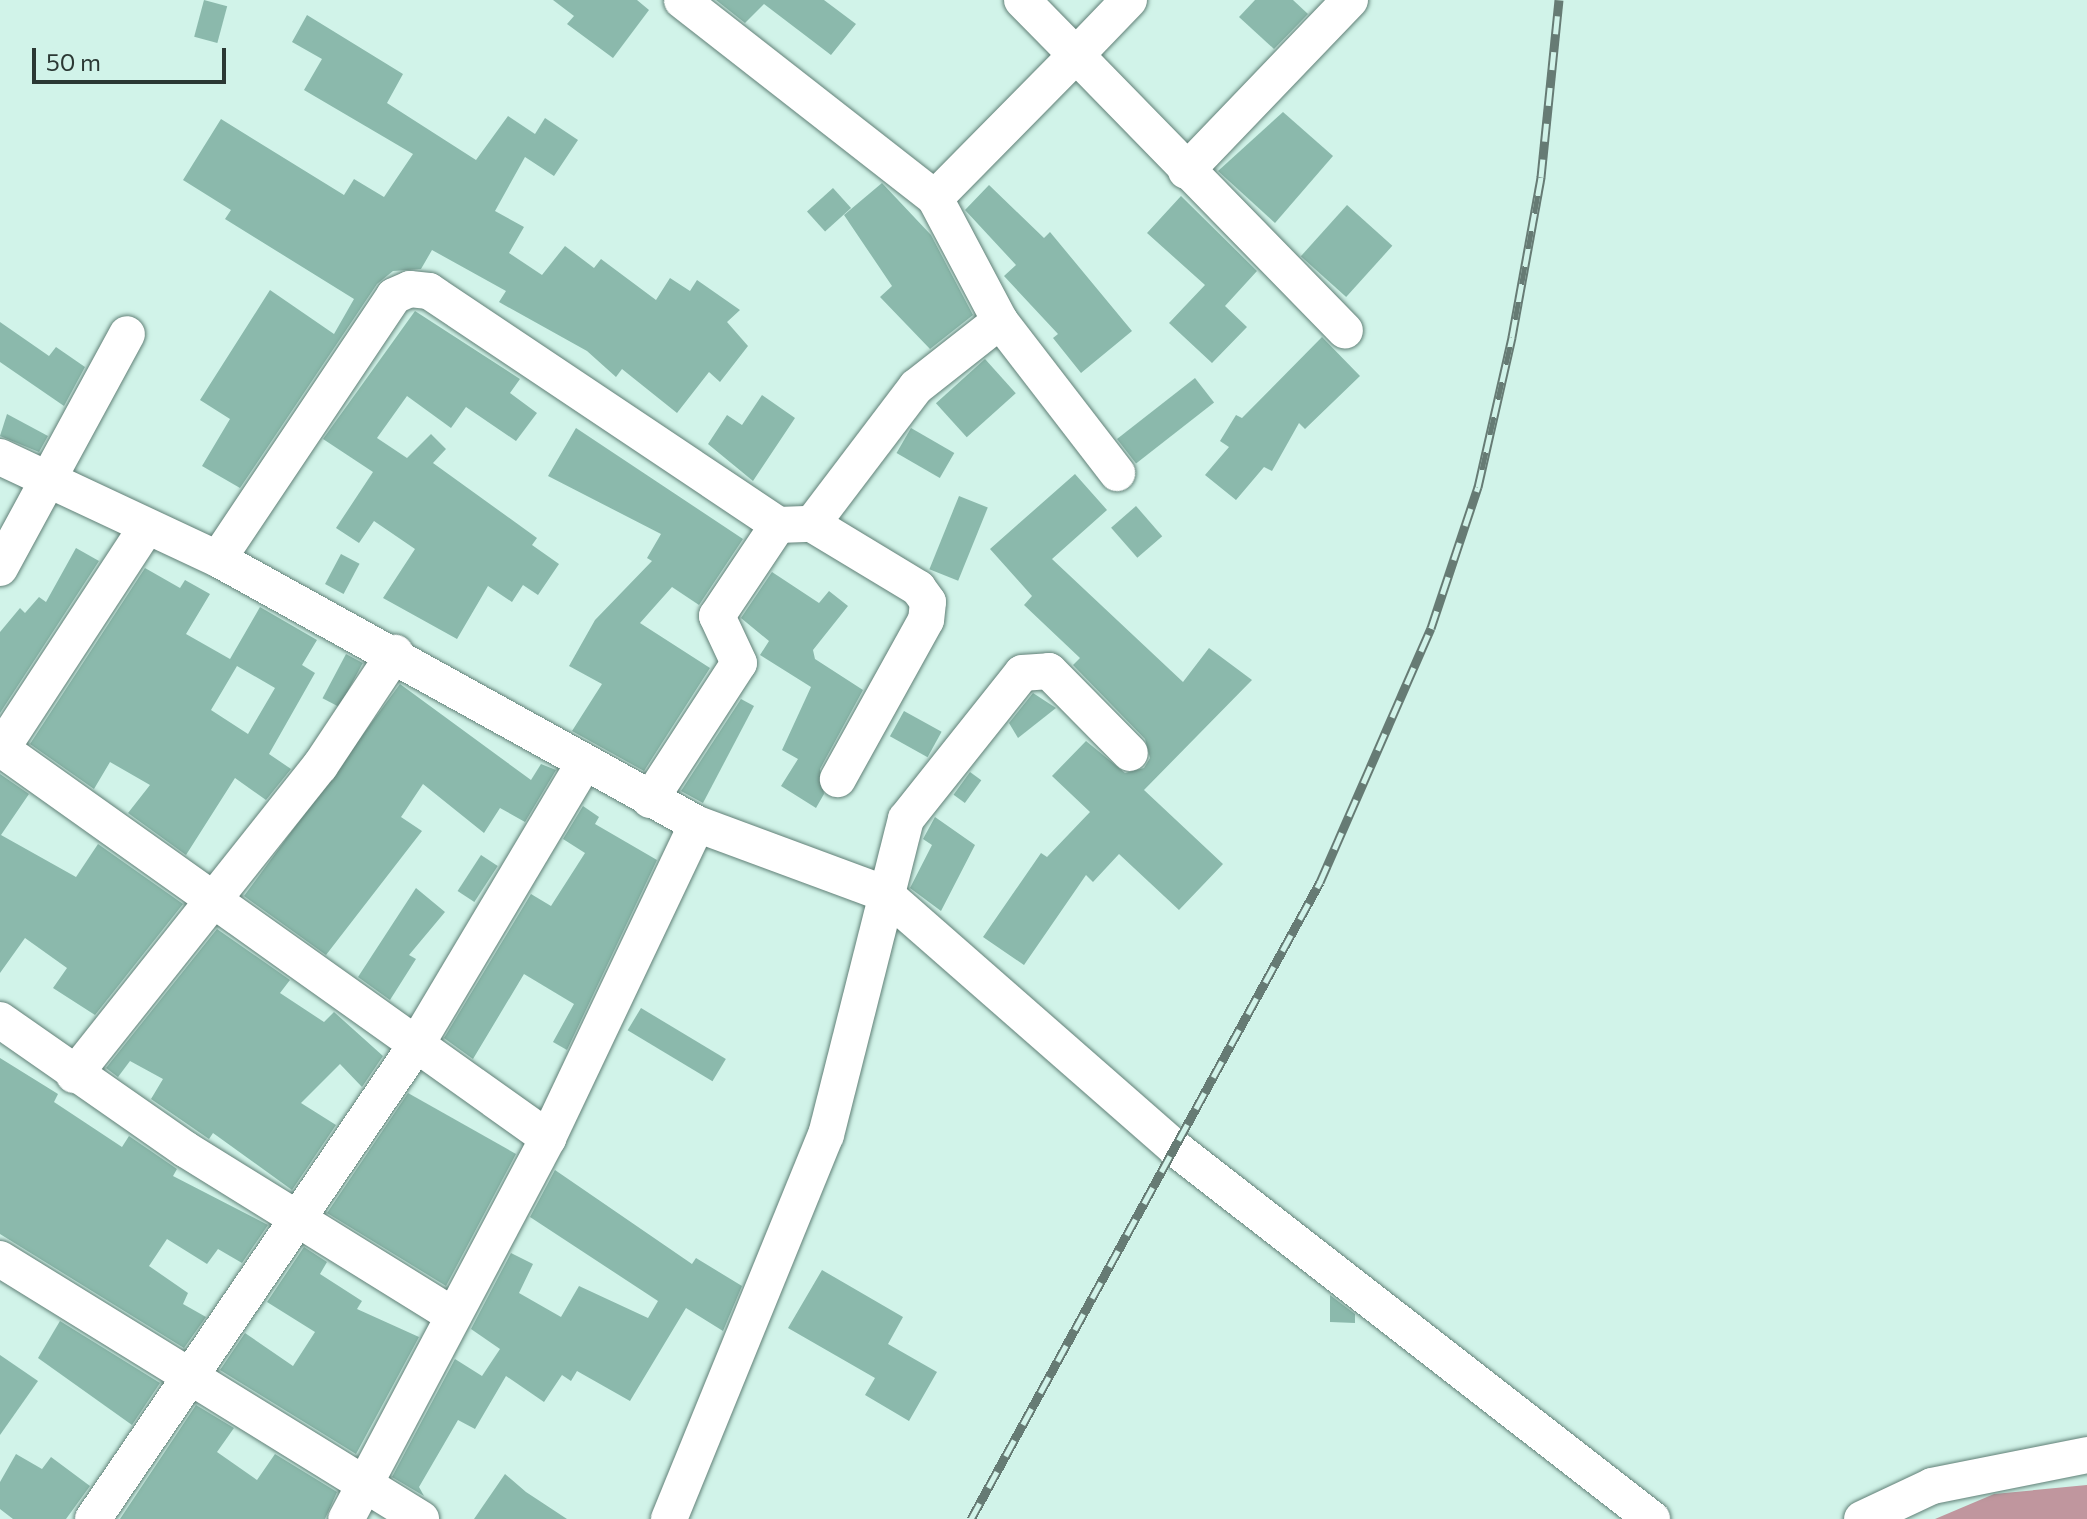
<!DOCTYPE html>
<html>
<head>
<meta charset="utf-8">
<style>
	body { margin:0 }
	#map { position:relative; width:2087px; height:1519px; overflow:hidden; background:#d1f3e9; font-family:Commissioner,sans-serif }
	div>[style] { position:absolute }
	.water>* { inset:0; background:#c0969e }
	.building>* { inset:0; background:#8bb9ac; transform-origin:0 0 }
	.roads { filter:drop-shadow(0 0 2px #618077) drop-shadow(0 0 2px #618077) }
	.minor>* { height:36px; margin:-18px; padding:0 18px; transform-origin:18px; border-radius:18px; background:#fff }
	.rail>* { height:9px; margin-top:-4.5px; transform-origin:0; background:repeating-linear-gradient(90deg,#d1f3e9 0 18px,#667b74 0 36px); box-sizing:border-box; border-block:2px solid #667b74 }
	span { translate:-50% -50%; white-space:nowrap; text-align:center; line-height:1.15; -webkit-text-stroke:6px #d1f3e9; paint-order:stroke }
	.scale { position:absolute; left:32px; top:48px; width:194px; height:36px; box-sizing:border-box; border:4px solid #2b3834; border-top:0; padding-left:10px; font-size:24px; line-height:28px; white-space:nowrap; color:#2b3834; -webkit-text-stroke:6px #d1f3e9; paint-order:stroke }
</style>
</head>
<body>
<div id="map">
	<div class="water">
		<i style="clip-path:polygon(2087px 1485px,2087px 1519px,1935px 1519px,1994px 1494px)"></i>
	</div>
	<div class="building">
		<i style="left:204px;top:0;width:24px;height:38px;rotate:15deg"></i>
		<i style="clip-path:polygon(553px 0,637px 0,649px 10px,613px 58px,567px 24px,574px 16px)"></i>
		<i style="clip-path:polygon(716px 0,824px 0,856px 24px,831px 55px,764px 4px,745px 23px)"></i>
		<i style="clip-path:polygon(1255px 0,1293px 0,1308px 14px,1274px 49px,1239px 17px)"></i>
		<i style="clip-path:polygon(307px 15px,403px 74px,387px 103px,476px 160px,508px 116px,535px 134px,545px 118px,578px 140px,554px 176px,525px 157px,495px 211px,524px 227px,509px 253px,542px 275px,565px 246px,594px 268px,601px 259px,656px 300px,670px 278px,690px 291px,697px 280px,740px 310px,727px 322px,748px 346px,720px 382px,709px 372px,677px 413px,622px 369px,616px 377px,587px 351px,499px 302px,506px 291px,432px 250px,421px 269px,393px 271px,377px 284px,240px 488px,202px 466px,230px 419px,200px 400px,270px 290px,334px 334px,354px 299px,225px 219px,231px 210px,183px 180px,221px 119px,344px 195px,354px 179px,384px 197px,413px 154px,304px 90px,322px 59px,292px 42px)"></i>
		<i style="clip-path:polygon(1283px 112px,1333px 156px,1275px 223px,1218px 171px)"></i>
		<i style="clip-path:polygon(882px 183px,931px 235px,973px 315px,930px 349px,880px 297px,892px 286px,844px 215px)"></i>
		<i style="clip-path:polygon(989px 185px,1044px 238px,1050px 232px,1132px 331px,1081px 373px,1053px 338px,1058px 334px,1004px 276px,1016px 265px,965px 210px)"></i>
		<i style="left:833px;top:188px;width:27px;height:35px;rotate:48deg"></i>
		<i style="clip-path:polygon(1181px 196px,1257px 271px,1225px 306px,1247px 327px,1212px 363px,1169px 323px,1205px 285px,1147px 233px)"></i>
		<i style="left:1347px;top:205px;width:61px;height:69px;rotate:42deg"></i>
		<i style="clip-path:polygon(415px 311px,520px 379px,510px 393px,537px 413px,516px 441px,466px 407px,451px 428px,407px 396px,377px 438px,407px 458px,431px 434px,446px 449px,433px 463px,537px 538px,532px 545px,559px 564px,538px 595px,523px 585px,512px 602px,488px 586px,457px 639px,383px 598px,415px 549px,374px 521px,359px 543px,336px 528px,373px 472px,323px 439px)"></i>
		<i style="clip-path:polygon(0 322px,49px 356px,56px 347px,85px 367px,64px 406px,0 362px)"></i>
		<i style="clip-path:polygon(1322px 337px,1360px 376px,1305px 429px,1299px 423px,1272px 471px,1264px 467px,1236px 500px,1205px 475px,1229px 447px,1220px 441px,1236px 415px,1242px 418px)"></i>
		<i style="left:985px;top:359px;width:46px;height:66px;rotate:48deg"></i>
		<i style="left:1195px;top:378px;width:31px;height:99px;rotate:52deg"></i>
		<i style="clip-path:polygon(762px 395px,795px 418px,753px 481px,708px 444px,727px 415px,742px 425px)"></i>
		<i style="clip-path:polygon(7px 414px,48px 436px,39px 452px,0 436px)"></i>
		<i style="clip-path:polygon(576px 428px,743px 539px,699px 605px,672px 587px,640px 623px,710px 668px,644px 771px,572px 731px,602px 684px,569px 666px,595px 620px,652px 561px,647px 558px,661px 534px,548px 476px)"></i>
		<i style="left:911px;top:428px;width:50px;height:29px;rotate:30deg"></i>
		<i style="clip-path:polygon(1075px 474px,1107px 510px,1052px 559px,1183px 682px,1209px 648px,1252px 680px,1144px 790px,1223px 864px,1179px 910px,1119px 854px,1093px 882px,1086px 875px,1024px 965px,983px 937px,1041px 853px,1047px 857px,1090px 812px,1052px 776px,1086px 741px,1125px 773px,1144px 768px,1150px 758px,1145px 739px,1073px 665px,1080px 658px,1024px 605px,1032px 596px,990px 549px)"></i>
		<i style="left:959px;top:496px;width:31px;height:79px;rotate:22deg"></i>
		<i style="left:1136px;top:506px;width:40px;height:33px;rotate:49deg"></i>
		<i style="clip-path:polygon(76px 548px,99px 561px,0 713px,0 632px,20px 608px,25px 613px,39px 597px,46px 602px)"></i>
		<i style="left:341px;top:554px;width:21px;height:34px;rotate:28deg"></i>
		<i style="clip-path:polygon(evenodd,145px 568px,180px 588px,185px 580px,210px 594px,186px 634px,230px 659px,260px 607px,317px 640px,302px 665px,315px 673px,269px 754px,291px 769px,266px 800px,235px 778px,186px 855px,128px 813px,150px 785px,110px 762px,94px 789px,30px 744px,145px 568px,237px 666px,275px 688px,248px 734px,211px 710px,237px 666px)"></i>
		<i style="clip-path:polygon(772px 572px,819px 603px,829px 591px,848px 606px,813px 650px,815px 659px,863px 690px,820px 769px,824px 794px,816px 808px,781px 786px,798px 759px,782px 750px,811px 687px,760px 655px,769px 641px,741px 618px)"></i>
		<i style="left:346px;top:654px;width:19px;height:50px;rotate:28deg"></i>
		<i style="clip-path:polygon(400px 684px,531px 780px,541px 764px,556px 770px,525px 822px,500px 808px,484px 833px,423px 784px,401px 817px,422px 831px,326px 955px,244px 896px)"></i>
		<i style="clip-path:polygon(1033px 693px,1056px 708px,1018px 738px,1009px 723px)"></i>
		<i style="clip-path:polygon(741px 699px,754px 706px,703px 803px,681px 791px)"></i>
		<i style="left:904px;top:711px;width:43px;height:29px;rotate:29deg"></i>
		<i style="left:970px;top:772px;width:14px;height:28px;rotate:36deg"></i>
		<i style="clip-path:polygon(0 774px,29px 794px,1px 835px,76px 877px,98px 844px,183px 904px,95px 1015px,53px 988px,67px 968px,25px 938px,0 973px)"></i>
		<i style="clip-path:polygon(583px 806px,599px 817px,595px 824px,657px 860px,567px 1050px,553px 1042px,574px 1004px,524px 974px,473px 1059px,444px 1038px,531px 894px,551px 906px,585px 853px,563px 839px)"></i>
		<i style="clip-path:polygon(935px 817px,975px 845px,941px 911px,910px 888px,932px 845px,923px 839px)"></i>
		<i style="left:481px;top:855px;width:20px;height:43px;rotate:33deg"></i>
		<i style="clip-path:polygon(416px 888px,445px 912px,409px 955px,416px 959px,390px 1000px,358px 977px)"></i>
		<i style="clip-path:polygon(217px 929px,290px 980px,280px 993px,324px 1022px,334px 1012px,383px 1056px,362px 1087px,340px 1064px,301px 1103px,336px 1125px,292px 1190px,213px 1133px,209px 1139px,151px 1099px,163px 1079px,130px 1061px,118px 1077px,106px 1068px)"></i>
		<i style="left:641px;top:1008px;width:99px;height:26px;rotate:31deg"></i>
		<i style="clip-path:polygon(0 1058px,58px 1094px,54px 1102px,122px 1147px,129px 1136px,177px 1169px,173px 1176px,268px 1225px,242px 1263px,218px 1249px,207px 1264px,167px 1239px,149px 1266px,188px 1293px,183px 1304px,206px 1317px,184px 1348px,0 1234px)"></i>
		<i style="clip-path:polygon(408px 1093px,516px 1154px,446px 1286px,327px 1213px)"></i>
		<i style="clip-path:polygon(555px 1170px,692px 1264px,696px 1258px,742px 1286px,723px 1331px,686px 1308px,630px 1401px,577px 1371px,571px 1381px,562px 1375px,544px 1402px,506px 1376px,475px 1429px,458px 1420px,419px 1487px,424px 1496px,392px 1477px,455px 1359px,482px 1376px,500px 1349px,471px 1329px,511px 1253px,533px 1264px,519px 1293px,561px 1317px,579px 1286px,648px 1318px,658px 1301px,530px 1217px)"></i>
		<i style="clip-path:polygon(304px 1247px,327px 1262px,320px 1274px,362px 1301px,357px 1309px,419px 1337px,356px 1454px,220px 1370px,245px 1333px,293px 1366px,315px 1332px,267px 1302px)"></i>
		<i style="clip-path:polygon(822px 1270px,903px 1317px,888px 1344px,937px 1372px,909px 1421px,865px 1395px,875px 1378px,788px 1328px)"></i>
		<i style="clip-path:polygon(1330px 1295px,1355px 1314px,1355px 1323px,1330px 1322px)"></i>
		<i style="clip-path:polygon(60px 1321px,160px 1383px,132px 1425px,38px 1358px)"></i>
		<i style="clip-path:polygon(0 1355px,38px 1381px,0 1435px)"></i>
		<i style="clip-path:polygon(196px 1405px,234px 1428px,217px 1452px,257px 1480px,275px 1454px,337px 1492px,325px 1519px,120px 1519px)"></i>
		<i style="clip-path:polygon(16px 1454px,42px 1469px,51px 1457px,90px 1486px,66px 1519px,13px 1519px,0 1509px,0 1482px)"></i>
		<i style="clip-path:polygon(505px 1474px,526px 1492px,567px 1519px,474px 1519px)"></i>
	</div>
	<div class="roads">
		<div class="minor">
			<i style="left:1129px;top:0;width:76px;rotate:133.9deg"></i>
			<i style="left:1076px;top:55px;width:385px;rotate:45.7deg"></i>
			<i style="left:1186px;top:171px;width:237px;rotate:-46.2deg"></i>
			<i style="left:935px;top:198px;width:201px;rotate:-45.4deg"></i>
			<i style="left:1076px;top:55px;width:77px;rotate:-134.5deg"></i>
			<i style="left:1000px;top:321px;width:192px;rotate:52.4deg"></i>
			<i style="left:0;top:457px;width:241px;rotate:25.1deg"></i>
			<i style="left:218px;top:559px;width:547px;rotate:28.95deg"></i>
			<i style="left:697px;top:824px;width:348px;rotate:115.4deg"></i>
			<i style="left:548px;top:1138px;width:431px;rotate:117.9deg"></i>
			<i style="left:812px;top:524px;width:124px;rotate:31.1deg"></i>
			<i style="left:918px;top:588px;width:17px;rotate:54deg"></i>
			<i style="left:928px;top:602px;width:18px;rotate:96deg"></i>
			<i style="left:926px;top:620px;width:182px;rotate:119deg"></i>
			<i style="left:218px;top:559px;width:316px;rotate:-56.2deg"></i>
			<i style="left:394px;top:296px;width:17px;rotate:-24deg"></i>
			<i style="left:410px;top:289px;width:19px;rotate:6deg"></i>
			<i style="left:429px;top:291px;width:420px;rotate:33.8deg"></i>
			<i style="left:0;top:568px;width:266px;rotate:-61.5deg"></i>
			<i style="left:0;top:748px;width:673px;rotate:35.44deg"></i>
			<i style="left:0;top:751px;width:267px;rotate:-56.8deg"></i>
			<i style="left:650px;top:800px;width:163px;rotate:-57deg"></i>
			<i style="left:739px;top:663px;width:52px;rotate:-115.1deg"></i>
			<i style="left:717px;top:616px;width:110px;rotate:-56.2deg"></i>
			<i style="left:778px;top:525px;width:34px;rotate:-2deg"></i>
			<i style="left:812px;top:524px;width:172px;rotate:-52.8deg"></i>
			<i style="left:916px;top:387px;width:107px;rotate:-38.2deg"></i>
			<i style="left:1000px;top:321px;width:139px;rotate:-117.9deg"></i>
			<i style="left:935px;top:198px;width:321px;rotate:-142deg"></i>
			<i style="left:697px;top:824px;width:199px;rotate:20.3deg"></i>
			<i style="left:884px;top:893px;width:388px;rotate:41.2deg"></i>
			<i style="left:1176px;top:1149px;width:603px;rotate:37.86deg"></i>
			<i style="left:0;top:1020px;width:226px;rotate:34.9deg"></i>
			<i style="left:185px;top:1149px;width:313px;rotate:31.8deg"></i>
			<i style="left:74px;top:1075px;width:395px;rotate:-51.5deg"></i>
			<i style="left:320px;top:766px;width:136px;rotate:-56.4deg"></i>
			<i style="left:0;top:1259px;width:495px;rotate:31.7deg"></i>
			<i style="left:93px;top:1519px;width:574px;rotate:-55.73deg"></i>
			<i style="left:416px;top:1045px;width:326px;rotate:-59.2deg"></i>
			<i style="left:669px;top:1519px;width:415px;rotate:-67.8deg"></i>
			<i style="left:826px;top:1135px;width:326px;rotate:-75.8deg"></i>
			<i style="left:906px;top:819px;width:186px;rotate:-51.5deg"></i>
			<i style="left:1022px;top:673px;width:27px;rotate:-4deg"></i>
			<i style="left:1049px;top:671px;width:115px;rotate:45.4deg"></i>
			<i style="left:1862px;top:1519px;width:77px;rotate:-25.2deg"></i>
			<i style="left:1932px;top:1486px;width:158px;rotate:-11.3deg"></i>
		</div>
	</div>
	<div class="rail">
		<i style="left:971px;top:1519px;width:726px;rotate:-61.28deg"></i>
		<i style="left:1320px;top:882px;width:277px;rotate:-66.4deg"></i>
		<i style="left:1431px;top:628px;width:149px;rotate:-71.6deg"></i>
		<i style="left:1478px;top:487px;width:154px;rotate:-77.2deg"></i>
		<i style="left:1512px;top:337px;width:163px;rotate:-79.7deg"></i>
		<i style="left:1541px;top:177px;width:178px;rotate:-84.2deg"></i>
	</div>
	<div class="scale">50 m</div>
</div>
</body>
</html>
